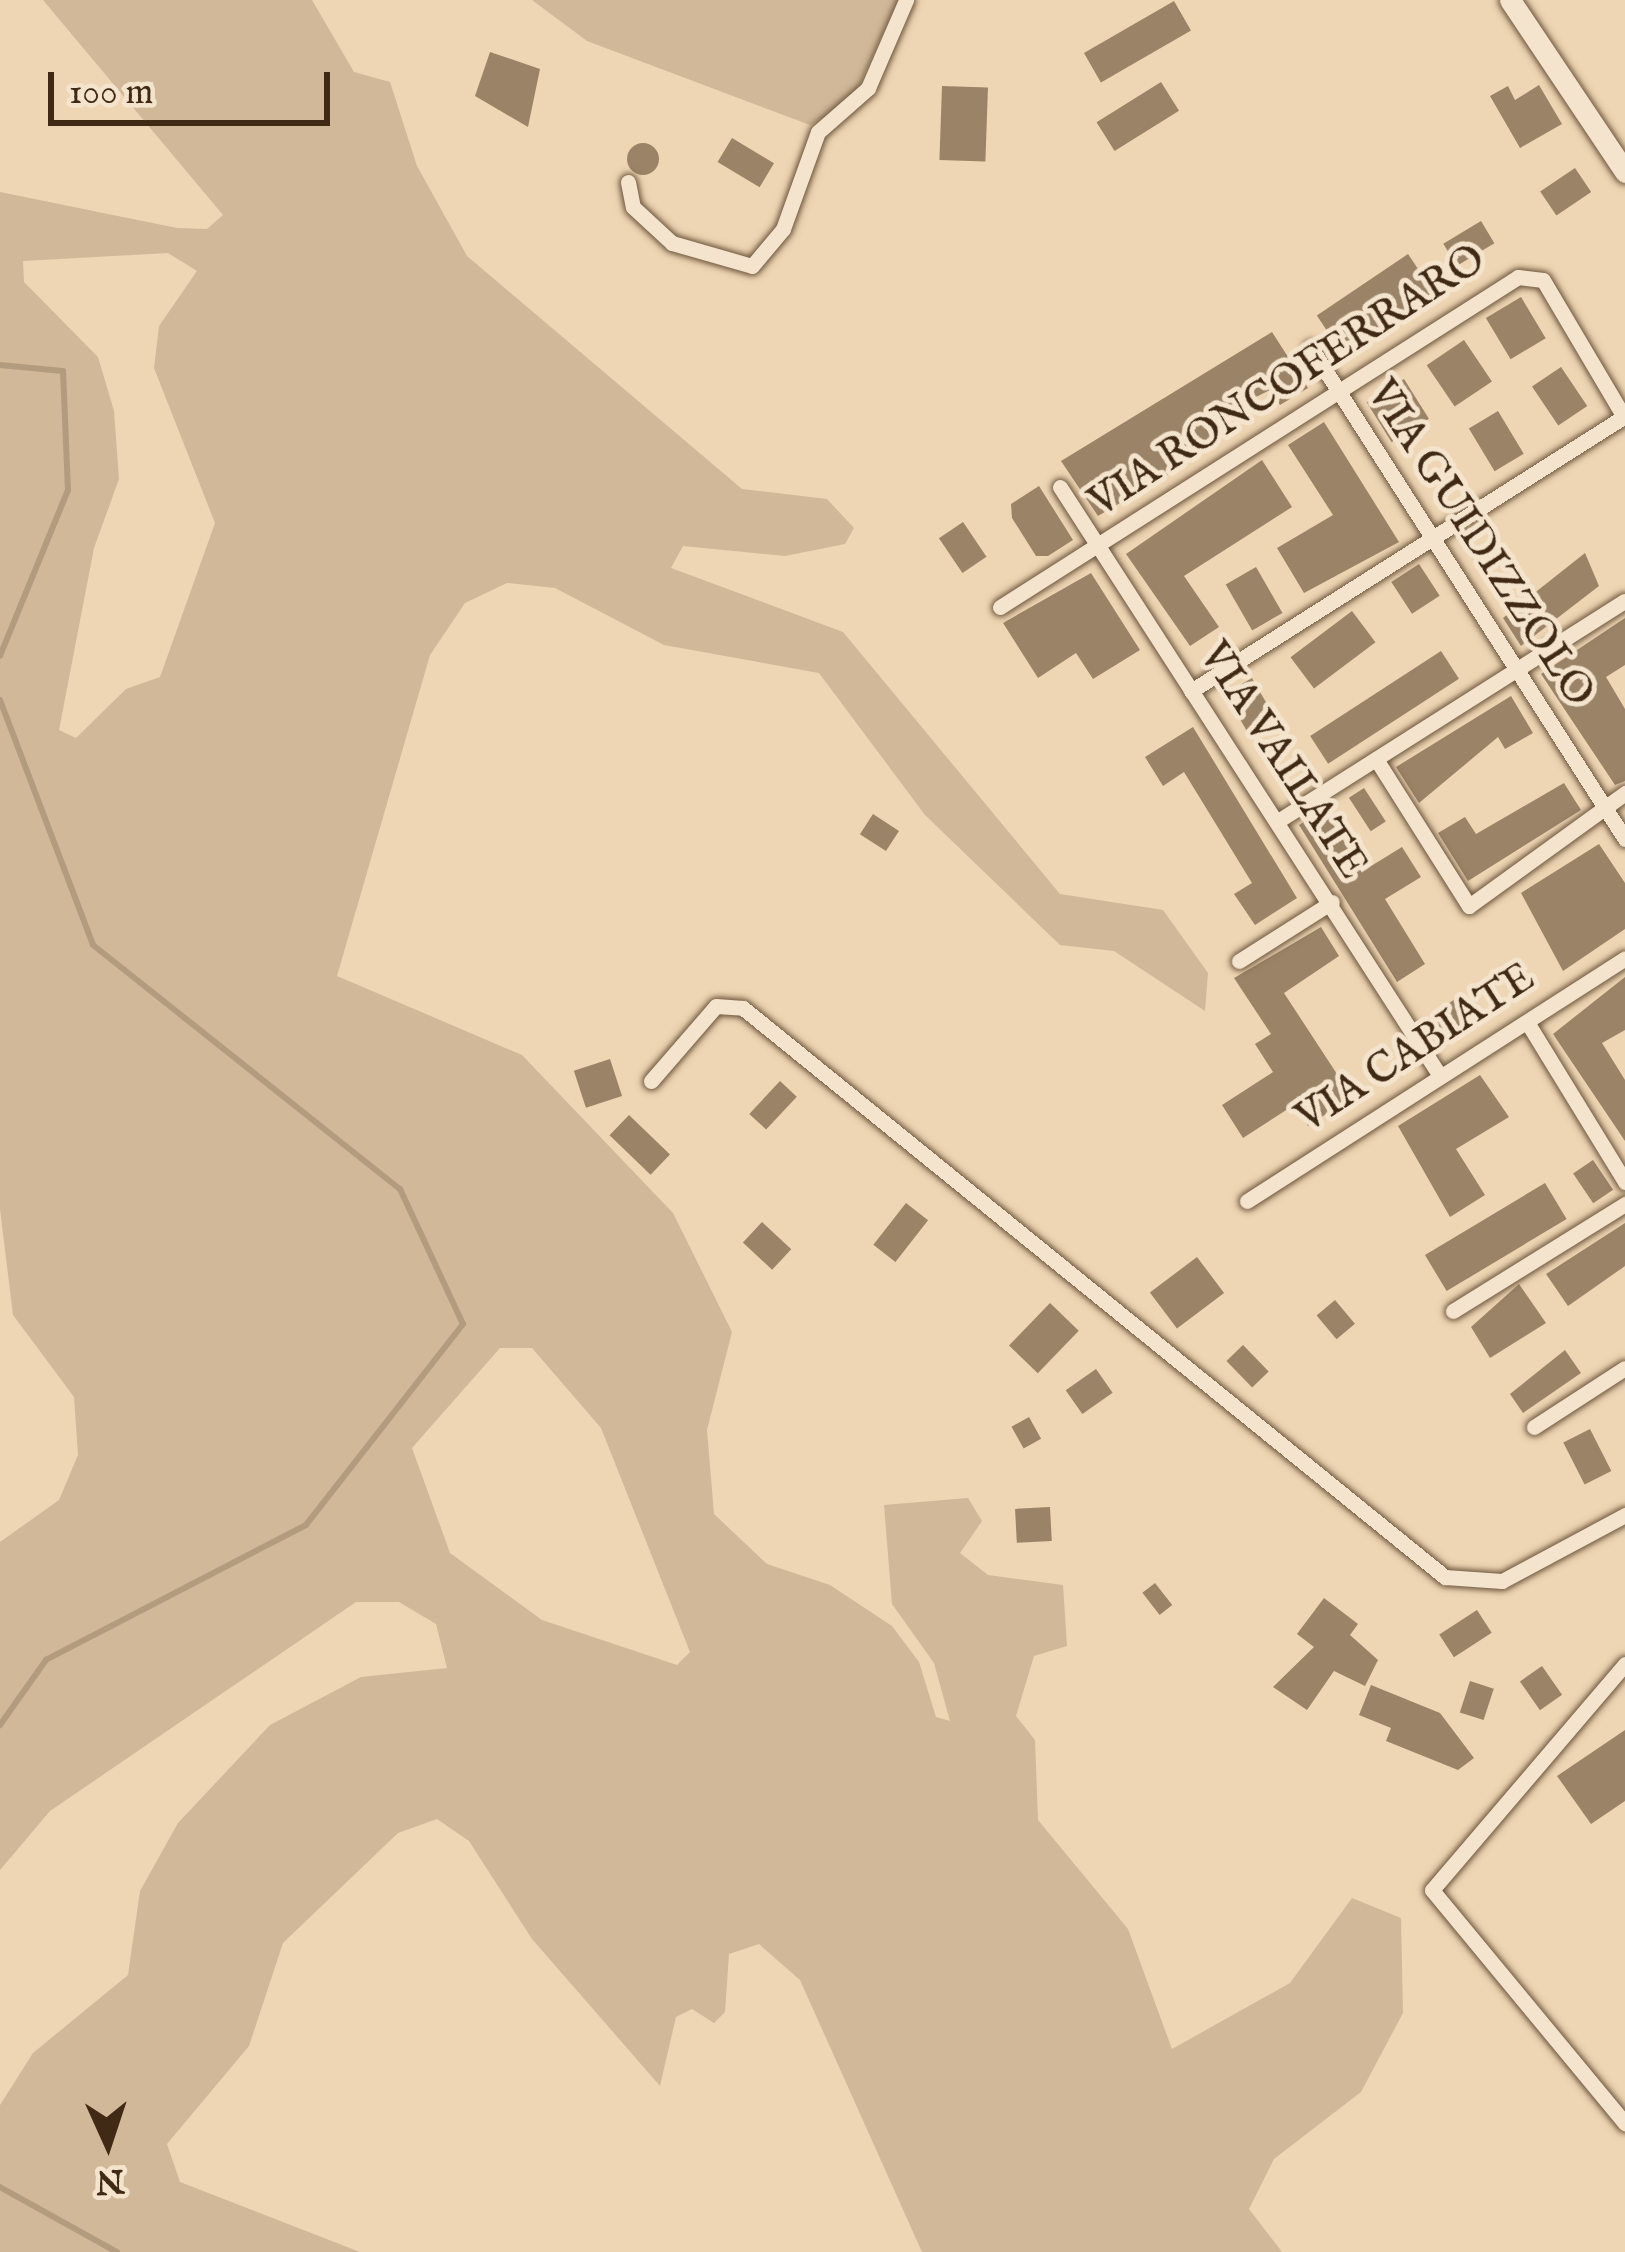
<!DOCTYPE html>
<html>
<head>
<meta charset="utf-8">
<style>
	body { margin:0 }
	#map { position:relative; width:1625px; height:2252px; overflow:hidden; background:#eed5b3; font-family:"IM FELL English",serif }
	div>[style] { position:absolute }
	.green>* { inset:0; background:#d1b898 }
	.stream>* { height:6px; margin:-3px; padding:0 3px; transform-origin:3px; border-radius:3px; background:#b39b7d }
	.building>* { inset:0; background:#9b8367; transform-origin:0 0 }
	.round { border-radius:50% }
	.roads { filter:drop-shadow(0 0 3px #6c553c) drop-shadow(0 0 3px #6c553c) }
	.street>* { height:15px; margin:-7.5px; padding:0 7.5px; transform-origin:7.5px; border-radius:7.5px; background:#f4e4ce }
	.secondary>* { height:21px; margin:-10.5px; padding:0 10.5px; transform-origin:10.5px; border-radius:10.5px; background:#f4e4ce }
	span { translate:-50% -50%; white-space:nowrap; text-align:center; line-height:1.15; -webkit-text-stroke:10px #f4e4ce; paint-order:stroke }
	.street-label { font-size:42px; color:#412a15 }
	.north { position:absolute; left:48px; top:2084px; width:120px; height:120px; -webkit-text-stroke:9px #f4e4ce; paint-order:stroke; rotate:177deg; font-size:33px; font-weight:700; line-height:48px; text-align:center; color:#412a15 }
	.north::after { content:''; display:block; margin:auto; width:42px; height:54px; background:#412a15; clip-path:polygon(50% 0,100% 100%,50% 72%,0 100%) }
	.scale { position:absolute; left:48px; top:72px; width:282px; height:54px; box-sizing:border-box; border:6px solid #412a15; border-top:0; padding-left:15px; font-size:36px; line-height:42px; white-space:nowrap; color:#412a15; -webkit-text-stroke:9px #f4e4ce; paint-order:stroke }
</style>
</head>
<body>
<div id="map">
	<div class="green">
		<i style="clip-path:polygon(evenodd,43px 0,312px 0,354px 72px,390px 82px,417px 166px,467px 256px,742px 489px,827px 499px,854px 528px,845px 544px,785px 556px,683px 546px,671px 568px,843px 632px,1060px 894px,1163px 910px,1208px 973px,1205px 1011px,1114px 951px,1060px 945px,925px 815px,819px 673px,664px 645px,555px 588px,507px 583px,465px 603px,430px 655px,337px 976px,522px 1055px,673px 1213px,732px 1332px,707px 1430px,714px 1514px,767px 1564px,830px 1585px,892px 1626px,919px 1662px,936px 1717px,950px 1721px,934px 1663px,892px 1604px,884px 1505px,968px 1498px,982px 1521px,960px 1553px,988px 1575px,1063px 1585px,1067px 1646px,1034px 1656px,1016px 1716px,1035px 1740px,1038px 1820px,1128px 1929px,1172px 2049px,1290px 1983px,1352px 1898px,1401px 1918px,1403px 2013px,1361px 2092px,1274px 2159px,1249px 2209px,1282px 2252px,922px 2252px,800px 1980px,759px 1944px,729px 1954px,725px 2012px,714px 2023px,692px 2009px,676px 2017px,660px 2086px,532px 1939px,469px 1841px,437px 1819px,398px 1833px,283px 1943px,249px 2046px,167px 2144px,180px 2182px,360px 2252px,0 2252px,0 2105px,33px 2053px,128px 1975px,140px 1891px,178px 1823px,270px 1725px,361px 1677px,447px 1668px,436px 1624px,399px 1602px,356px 1602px,50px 1811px,0 1870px,0 1542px,59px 1500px,78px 1455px,74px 1397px,13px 1315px,0 1209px,0 192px,177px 228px,207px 229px,223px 215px,43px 0,168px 253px,197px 271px,159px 326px,154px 368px,215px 523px,160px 677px,126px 689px,76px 738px,59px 730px,94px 548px,119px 479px,114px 411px,98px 357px,24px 282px,23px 261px,168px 253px,43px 0,500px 1348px,532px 1348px,601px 1428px,690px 1652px,677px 1665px,542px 1620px,450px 1553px,412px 1448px,500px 1348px)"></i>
		<i style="clip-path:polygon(532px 0,898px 0,852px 101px,810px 125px,587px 41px)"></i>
	</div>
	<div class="stream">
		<i style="left:0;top:365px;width:63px;rotate:5.4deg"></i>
		<i style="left:63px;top:371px;width:119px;rotate:87.6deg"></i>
		<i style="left:68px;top:490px;width:179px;rotate:112.3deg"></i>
		<i style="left:0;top:700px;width:262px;rotate:69.2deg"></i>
		<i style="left:93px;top:945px;width:392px;rotate:38.5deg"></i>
		<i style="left:400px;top:1189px;width:149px;rotate:65deg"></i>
		<i style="left:463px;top:1324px;width:255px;rotate:128deg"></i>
		<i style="left:306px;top:1525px;width:293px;rotate:152.6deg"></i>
		<i style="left:46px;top:1660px;width:80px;rotate:125.3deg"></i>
		<i style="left:0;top:2187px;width:134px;rotate:29.1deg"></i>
	</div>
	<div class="building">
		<i style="left:1174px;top:1px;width:34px;height:104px;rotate:60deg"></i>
		<i style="clip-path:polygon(490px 52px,540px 69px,528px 127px,475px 96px)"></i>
		<i style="left:1161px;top:82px;width:34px;height:76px;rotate:58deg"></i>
		<i style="clip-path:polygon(1539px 85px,1562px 124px,1520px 148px,1490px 96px,1508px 86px,1515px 100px)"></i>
		<i style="left:942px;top:86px;width:46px;height:74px;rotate:2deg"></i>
		<i style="left:732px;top:138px;width:49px;height:28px;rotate:31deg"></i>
		<i class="round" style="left:627px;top:143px;width:32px;height:32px"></i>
		<i style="left:1575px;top:168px;width:29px;height:42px;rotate:56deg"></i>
		<i style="left:1481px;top:221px;width:26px;height:44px;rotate:59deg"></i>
		<i style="left:1408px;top:254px;width:47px;height:110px;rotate:56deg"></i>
		<i style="left:1521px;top:297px;width:48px;height:41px;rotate:59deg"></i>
		<i style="clip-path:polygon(1272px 332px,1308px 388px,1280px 405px,1270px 390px,1232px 409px,1205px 427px,1213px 440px,1179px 468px,1098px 516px,1061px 461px)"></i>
		<i style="left:1464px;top:340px;width:50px;height:45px;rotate:56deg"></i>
		<i style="left:1561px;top:367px;width:47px;height:35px;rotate:56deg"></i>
		<i style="left:1404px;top:379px;width:47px;height:44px;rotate:58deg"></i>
		<i style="left:1498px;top:411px;width:50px;height:34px;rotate:59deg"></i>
		<i style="clip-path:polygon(1324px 422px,1399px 542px,1304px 593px,1277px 548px,1333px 515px,1288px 445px)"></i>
		<i style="clip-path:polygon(1262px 460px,1292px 507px,1184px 576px,1219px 627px,1190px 646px,1126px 554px)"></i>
		<i style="clip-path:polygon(1039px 486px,1073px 540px,1048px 556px,1036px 556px,1012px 518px,1011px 504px)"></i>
		<i style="left:963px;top:522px;width:42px;height:29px;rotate:56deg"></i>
		<i style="clip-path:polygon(1585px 553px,1599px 586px,1521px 646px,1503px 618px)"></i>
		<i style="left:1419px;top:564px;width:38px;height:33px;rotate:57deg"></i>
		<i style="left:1256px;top:567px;width:53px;height:35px;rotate:60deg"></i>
		<i style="clip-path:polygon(1091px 573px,1140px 650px,1093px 679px,1076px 653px,1038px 678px,1003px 623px)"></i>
		<i style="left:1352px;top:611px;width:39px;height:77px;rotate:53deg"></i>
		<i style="clip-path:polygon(1625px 618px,1625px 665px,1606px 677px,1625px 709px,1625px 781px,1615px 785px,1541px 674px)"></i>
		<i style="left:1441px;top:651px;width:33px;height:156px;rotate:57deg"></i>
		<i style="left:1252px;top:678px;width:46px;height:31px;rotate:60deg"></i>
		<i style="clip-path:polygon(1511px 696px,1533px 733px,1505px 749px,1498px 737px,1419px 803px,1396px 767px)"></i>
		<i style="clip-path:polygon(1193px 727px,1297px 898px,1255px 925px,1234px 894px,1252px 883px,1184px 772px,1163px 786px,1145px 757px)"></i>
		<i style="clip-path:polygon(1564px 783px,1581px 810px,1468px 881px,1438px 833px,1465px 817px,1476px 834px)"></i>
		<i style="left:1364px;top:788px;width:40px;height:18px;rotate:57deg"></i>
		<i style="clip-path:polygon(1323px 809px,1363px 871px,1402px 847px,1421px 877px,1385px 899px,1425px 964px,1397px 982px,1299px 825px)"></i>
		<i style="left:873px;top:814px;width:31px;height:24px;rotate:33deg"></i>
		<i style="clip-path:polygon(1599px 844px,1625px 883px,1625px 929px,1563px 971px,1521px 893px)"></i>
		<i style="clip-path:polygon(1321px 927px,1339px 956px,1284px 993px,1352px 1097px,1308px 1126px,1294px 1105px,1243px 1138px,1222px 1105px,1273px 1072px,1255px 1044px,1271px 1034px,1234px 978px)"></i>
		<i style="clip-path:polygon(1625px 977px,1625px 1030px,1602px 1043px,1625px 1080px,1625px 1141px,1553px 1034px)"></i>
		<i style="left:1461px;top:995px;width:34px;height:50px;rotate:56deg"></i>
		<i style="left:610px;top:1059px;width:39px;height:38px;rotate:72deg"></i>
		<i style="clip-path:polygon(1480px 1075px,1509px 1117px,1456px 1149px,1485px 1195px,1450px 1217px,1398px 1126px)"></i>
		<i style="left:780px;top:1081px;width:23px;height:45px;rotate:43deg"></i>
		<i style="left:629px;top:1115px;width:57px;height:28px;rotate:44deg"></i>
		<i style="left:1593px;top:1160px;width:36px;height:24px;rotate:56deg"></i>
		<i style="left:1545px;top:1183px;width:42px;height:140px;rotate:59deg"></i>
		<i style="left:906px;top:1203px;width:28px;height:53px;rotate:38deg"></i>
		<i style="left:762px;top:1222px;width:40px;height:28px;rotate:43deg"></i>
		<i style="clip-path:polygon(1625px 1223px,1625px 1266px,1568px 1306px,1546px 1274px)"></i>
		<i style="left:1197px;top:1257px;width:45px;height:59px;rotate:53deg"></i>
		<i style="clip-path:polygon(1519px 1284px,1546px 1323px,1490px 1358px,1471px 1327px)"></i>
		<i style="left:1335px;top:1300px;width:31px;height:24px;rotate:50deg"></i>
		<i style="left:1050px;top:1303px;width:40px;height:59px;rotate:44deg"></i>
		<i style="left:1243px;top:1345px;width:37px;height:23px;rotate:46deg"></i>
		<i style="clip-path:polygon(1565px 1350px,1581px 1373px,1523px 1413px,1510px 1394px)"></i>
		<i style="left:1096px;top:1369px;width:29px;height:37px;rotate:55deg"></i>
		<i style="left:1029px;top:1417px;width:25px;height:20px;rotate:61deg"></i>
		<i style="left:1590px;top:1429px;width:47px;height:30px;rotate:63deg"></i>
		<i style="left:1050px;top:1507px;width:34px;height:35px;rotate:87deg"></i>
		<i style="left:1155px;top:1583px;width:28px;height:16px;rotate:52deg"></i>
		<i style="clip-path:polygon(1324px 1598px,1358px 1624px,1350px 1635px,1378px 1660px,1365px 1686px,1334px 1671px,1307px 1710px,1273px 1687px,1314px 1647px,1297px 1634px)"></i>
		<i style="left:1477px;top:1610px;width:27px;height:45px;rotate:57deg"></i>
		<i style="left:1542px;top:1666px;width:35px;height:27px;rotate:55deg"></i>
		<i style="left:1470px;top:1681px;width:25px;height:33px;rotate:18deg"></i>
		<i style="clip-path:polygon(1371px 1685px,1440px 1713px,1474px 1758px,1458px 1770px,1386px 1741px,1391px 1728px,1359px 1715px)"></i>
		<i style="clip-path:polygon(1625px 1730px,1625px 1801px,1591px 1824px,1557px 1776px)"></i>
	</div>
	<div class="roads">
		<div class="street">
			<i style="left:628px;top:182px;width:25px;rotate:79deg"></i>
			<i style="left:633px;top:207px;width:53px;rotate:42.7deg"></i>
			<i style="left:672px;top:243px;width:83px;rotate:16deg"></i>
			<i style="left:752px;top:266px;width:48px;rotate:-50deg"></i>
			<i style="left:783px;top:229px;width:103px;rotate:-70.2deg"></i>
			<i style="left:818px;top:132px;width:67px;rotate:-41.3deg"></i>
			<i style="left:868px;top:88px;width:96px;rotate:-66.6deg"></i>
			<i style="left:1311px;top:348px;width:583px;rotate:57.4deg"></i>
			<i style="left:1060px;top:487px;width:701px;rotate:57.17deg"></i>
			<i style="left:1000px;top:607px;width:614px;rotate:-32.5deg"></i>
			<i style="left:1518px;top:277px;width:25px;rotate:7deg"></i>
			<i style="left:1543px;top:280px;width:159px;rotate:59.4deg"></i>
			<i style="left:1191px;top:691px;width:514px;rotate:-32.36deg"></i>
			<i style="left:1376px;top:759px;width:174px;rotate:57.7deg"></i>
			<i style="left:1469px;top:906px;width:193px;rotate:-35.9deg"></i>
			<i style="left:1281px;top:819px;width:407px;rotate:-32.4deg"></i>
			<i style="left:1239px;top:961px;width:110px;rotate:-32.4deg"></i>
			<i style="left:1527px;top:1022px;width:188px;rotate:58.5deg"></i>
			<i style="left:651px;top:1081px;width:99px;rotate:-49.1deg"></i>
			<i style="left:716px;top:1006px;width:27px;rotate:4deg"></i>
			<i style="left:743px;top:1008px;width:904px;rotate:39.03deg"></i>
			<i style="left:1445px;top:1577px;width:57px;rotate:4deg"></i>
			<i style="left:1502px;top:1581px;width:140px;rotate:-28.2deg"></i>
			<i style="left:1247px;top:1201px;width:449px;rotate:-32.7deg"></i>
			<i style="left:1453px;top:1311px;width:203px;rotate:-31.9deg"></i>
			<i style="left:1534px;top:1427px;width:108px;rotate:-33deg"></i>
			<i style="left:1625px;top:1664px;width:297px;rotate:130.5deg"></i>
			<i style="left:1432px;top:1890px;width:303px;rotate:50.4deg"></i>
		</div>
		<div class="secondary">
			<i style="left:1510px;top:0;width:207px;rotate:56.2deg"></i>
		</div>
	</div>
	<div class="street-label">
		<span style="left:1288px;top:382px;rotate:-33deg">VIA RONCOFERRARO</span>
		<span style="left:1479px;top:544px;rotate:57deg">VIA GUIDIZZOLO</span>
		<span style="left:1282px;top:761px;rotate:57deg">VIA VAILATE</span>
		<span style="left:1416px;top:1049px;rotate:-33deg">VIA CABIATE</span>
	</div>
	<div class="north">N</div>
	<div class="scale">100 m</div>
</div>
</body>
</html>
